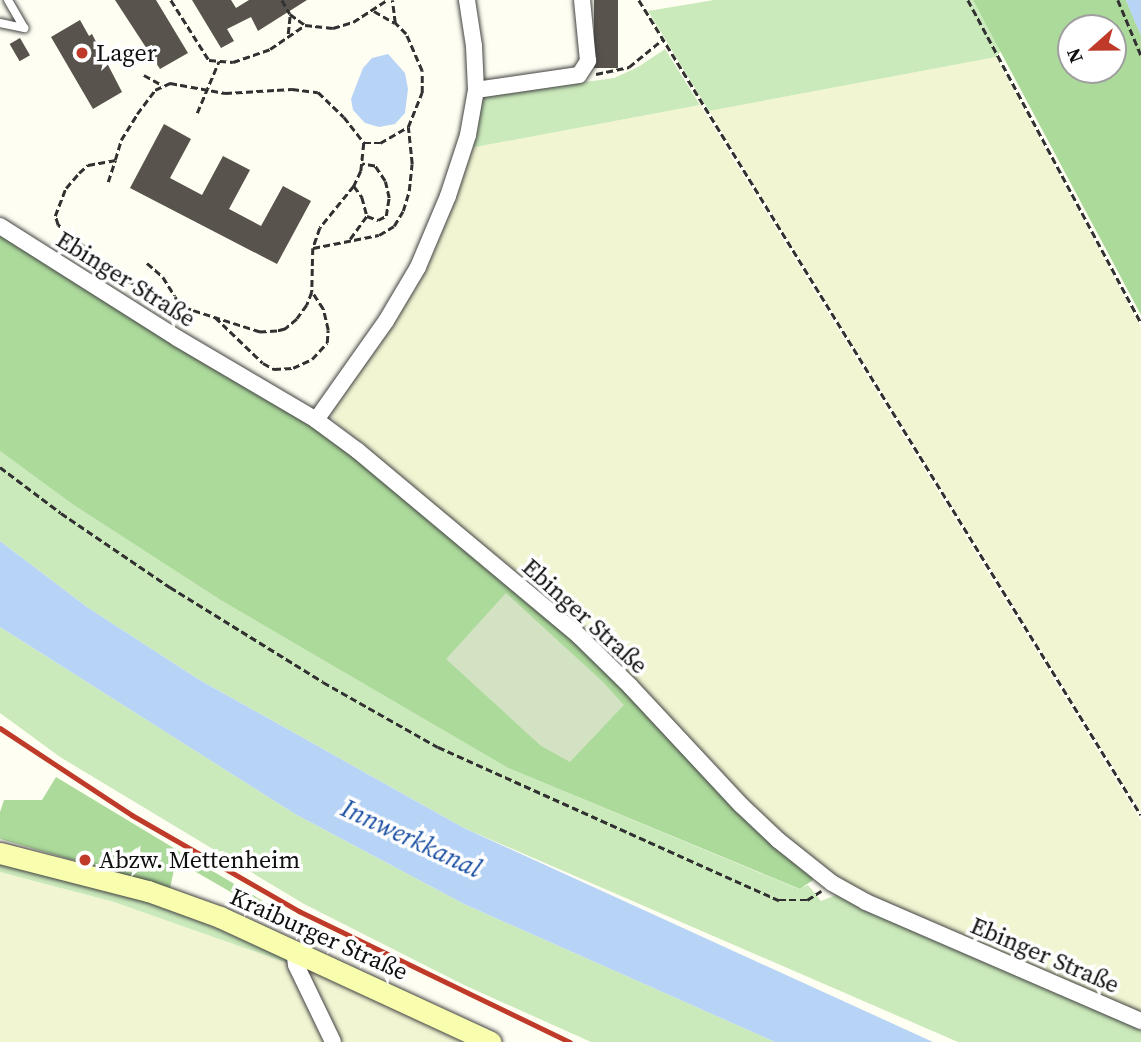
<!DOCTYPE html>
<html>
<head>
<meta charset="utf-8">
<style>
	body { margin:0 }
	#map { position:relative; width:1141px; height:1042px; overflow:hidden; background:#fffef2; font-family:"Source Serif 4",serif }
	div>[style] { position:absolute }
	.farmland>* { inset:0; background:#f2f5d2 }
	.green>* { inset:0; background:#cbeabb }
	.forest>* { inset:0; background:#acda9b }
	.cemetery>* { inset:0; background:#d2e2c2 }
	.water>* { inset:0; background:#b7d4f6 }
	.building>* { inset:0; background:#58534c; transform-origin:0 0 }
	.path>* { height:2.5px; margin-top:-1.25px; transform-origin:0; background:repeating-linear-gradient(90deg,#313131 0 7px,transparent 0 10.5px) }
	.roads { filter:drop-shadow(0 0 2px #424242) drop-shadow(0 0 2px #424242) }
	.service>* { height:8px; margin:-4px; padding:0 4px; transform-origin:4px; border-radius:4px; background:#fff }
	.minor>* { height:16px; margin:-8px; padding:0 8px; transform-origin:8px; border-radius:8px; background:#fff }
	.secondary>* { height:21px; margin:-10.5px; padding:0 10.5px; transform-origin:10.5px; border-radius:10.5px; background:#f9feae }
	.rail>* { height:4.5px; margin:-2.25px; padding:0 2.25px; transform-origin:2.25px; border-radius:2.25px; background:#bf3a28 }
	.dots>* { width:19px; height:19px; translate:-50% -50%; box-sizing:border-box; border:4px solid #fff; border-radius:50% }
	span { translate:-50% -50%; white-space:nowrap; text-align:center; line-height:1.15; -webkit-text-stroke:7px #fff; paint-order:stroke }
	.poi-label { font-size:24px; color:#0f0f0f }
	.left { translate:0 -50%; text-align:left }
	.street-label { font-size:24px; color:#0f0f0f }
	.water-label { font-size:26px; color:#194ea1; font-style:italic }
	.north { position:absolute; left:1057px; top:14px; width:70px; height:70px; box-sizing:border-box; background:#fff; border:2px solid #9f9f9f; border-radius:50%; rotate:249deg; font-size:19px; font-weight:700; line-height:28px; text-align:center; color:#0f0f0f }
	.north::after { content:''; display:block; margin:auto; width:24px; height:32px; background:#bf3a28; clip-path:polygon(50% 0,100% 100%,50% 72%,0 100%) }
</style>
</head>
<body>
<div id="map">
	<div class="farmland">
		<i style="clip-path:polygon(996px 57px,1141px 328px,1141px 812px,709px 111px)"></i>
		<i style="clip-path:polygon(700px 105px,1141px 821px,1141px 1014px,835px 879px,784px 839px,554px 602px,444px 514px,336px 422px,332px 416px,331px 407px,385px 332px,470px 148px)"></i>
		<i style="clip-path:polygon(0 872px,114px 902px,290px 964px,328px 1042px,0 1042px)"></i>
		<i style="clip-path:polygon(305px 966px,476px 1042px,335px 1042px)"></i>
	</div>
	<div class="green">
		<i style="clip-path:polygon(714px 0,973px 0,1001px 51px,996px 57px,709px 111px,648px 11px)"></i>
		<i style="clip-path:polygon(665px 49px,700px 105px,470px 148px,478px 97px,614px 78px,638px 67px)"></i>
		<i style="clip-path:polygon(0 451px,72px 504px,222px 601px,508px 768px,799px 889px,808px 885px,821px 901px,836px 895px,846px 898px,1141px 1028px,1141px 1042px,958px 1042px,464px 828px,198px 679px,87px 607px,0 541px)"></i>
		<i style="clip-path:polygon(0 627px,295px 814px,464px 904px,775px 1042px,591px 1042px,464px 985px,304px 904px,60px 757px,0 713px)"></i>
		<i style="clip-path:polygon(0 863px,146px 900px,286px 956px,290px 964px,114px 902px,0 872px)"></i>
	</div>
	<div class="forest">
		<i style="clip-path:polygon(evenodd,973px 0,1126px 0,1141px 35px,1141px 315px,973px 0,1071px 28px,1113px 28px,1113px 70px,1071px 70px,1071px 28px)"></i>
		<i style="clip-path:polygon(0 234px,307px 419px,350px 450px,574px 640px,813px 875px,813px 880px,800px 889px,508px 768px,222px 601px,72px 504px,0 451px)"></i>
		<i style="clip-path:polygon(56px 777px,182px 853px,285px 914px,274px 917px,189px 868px,174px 870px,170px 888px,0 839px,0 812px,4px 800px,42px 800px)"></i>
	</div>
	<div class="cemetery">
		<i style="clip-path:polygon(506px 593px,603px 682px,624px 705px,570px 762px,541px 746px,446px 659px)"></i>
	</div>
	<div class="water">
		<i style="clip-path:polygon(1126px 0,1141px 0,1141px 35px,1135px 22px)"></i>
		<i style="clip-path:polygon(388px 54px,405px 73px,408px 89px,405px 113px,395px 124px,379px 127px,365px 123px,353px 110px,351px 99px,363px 68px,372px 58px)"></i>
		<i style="clip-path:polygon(0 541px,87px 607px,198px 679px,464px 828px,933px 1042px,775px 1042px,464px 904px,295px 814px,0 627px)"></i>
	</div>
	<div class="building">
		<i style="clip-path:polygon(115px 0,156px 0,188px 53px,160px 69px)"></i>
		<i style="clip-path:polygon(192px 0,231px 0,236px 8px,249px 0,307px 0,258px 31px,251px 17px,227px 29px,234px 41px,221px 48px)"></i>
		<i style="left:594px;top:0;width:24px;height:68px"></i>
		<i style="clip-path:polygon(80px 20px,89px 36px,92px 34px,122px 92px,93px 109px,51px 37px)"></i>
		<i style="left:20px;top:38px;width:20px;height:12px;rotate:60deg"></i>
		<i style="clip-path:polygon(164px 124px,191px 139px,170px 178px,202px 195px,223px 156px,250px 170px,229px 209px,261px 226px,283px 186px,311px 201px,277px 264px,130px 188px)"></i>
	</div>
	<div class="path">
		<i style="left:171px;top:0;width:71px;rotate:57.7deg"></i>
		<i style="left:209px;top:60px;width:24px;rotate:5deg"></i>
		<i style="left:233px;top:62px;width:39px;rotate:-19deg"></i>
		<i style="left:270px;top:49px;width:42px;rotate:-34.4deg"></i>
		<i style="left:305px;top:25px;width:28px;rotate:6deg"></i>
		<i style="left:333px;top:28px;width:21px;rotate:-17deg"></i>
		<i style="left:353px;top:22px;width:40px;rotate:-32.9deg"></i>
		<i style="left:282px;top:0;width:16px;rotate:60deg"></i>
		<i style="left:290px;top:14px;width:19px;rotate:36deg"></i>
		<i style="left:639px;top:0;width:957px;rotate:58.37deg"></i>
		<i style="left:968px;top:0;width:366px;rotate:61.8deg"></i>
		<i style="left:1118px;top:0;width:60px;rotate:67.3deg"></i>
		<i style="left:374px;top:11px;width:24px;rotate:30deg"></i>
		<i style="left:288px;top:34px;width:20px;rotate:-84deg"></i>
		<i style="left:596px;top:74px;width:34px;rotate:-12deg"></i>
		<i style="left:629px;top:67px;width:43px;rotate:-39.3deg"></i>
		<i style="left:144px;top:75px;width:21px;rotate:29deg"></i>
		<i style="left:197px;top:113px;width:56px;rotate:-67.1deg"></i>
		<i style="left:364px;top:143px;width:16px"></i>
		<i style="left:380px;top:143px;width:32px;rotate:-30deg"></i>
		<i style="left:408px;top:127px;width:37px;rotate:-68deg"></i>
		<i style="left:422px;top:93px;width:22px;rotate:-90deg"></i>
		<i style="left:422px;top:71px;width:40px;rotate:-113.4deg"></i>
		<i style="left:406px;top:34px;width:16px;rotate:-135deg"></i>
		<i style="left:395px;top:23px;width:23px;rotate:-97deg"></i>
		<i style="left:108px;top:182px;width:23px;rotate:-72deg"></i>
		<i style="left:115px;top:160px;width:21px;rotate:-73deg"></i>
		<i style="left:121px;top:140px;width:31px;rotate:-58deg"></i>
		<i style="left:137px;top:114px;width:30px;rotate:-53deg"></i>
		<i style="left:155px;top:90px;width:17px;rotate:-25deg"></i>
		<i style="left:170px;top:83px;width:56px;rotate:10.3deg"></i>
		<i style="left:225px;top:93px;width:67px;rotate:-3.4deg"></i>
		<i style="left:292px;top:89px;width:26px;rotate:7deg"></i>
		<i style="left:318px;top:92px;width:36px;rotate:44deg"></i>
		<i style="left:344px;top:117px;width:33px;rotate:52deg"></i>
		<i style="left:364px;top:143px;width:28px;rotate:96deg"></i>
		<i style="left:361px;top:171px;width:17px;rotate:115deg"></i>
		<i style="left:354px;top:186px;width:54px;rotate:129deg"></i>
		<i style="left:320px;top:228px;width:21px;rotate:109deg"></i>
		<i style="left:313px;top:248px;width:44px;rotate:91.3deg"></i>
		<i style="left:312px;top:292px;width:14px;rotate:111deg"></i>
		<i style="left:307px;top:305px;width:17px;rotate:126deg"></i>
		<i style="left:297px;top:319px;width:16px;rotate:140deg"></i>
		<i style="left:285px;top:329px;width:8px;rotate:166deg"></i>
		<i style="left:277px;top:331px;width:17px;rotate:177deg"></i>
		<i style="left:260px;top:332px;width:72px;rotate:-162.3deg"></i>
		<i style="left:191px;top:310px;width:72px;rotate:-155.6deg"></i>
		<i style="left:125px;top:280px;width:87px;rotate:-140.6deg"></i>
		<i style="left:58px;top:225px;width:9px;rotate:-108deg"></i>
		<i style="left:55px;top:216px;width:30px;rotate:-69deg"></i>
		<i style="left:66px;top:188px;width:20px;rotate:-49deg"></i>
		<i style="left:79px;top:173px;width:12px;rotate:-42deg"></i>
		<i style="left:88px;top:165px;width:27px;rotate:-10deg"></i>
		<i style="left:354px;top:186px;width:14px;rotate:54deg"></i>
		<i style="left:362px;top:197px;width:20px;rotate:75deg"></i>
		<i style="left:367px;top:216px;width:12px;rotate:20deg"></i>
		<i style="left:378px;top:220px;width:9px;rotate:-27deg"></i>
		<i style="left:386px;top:216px;width:18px;rotate:-81deg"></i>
		<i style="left:389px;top:198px;width:17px;rotate:-103deg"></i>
		<i style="left:385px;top:181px;width:18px;rotate:-124deg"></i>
		<i style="left:375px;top:166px;width:13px;rotate:-171deg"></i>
		<i style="left:350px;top:239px;width:29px;rotate:-54deg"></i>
		<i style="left:313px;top:248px;width:67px;rotate:-11.1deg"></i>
		<i style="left:379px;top:235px;width:17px;rotate:-31deg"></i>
		<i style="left:394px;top:226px;width:17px;rotate:-59deg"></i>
		<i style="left:403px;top:211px;width:21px;rotate:-73deg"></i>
		<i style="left:409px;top:191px;width:27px;rotate:-84deg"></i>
		<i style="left:412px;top:164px;width:37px;rotate:-96deg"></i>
		<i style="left:147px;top:263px;width:21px;rotate:41deg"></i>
		<i style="left:163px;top:277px;width:31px;rotate:58deg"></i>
		<i style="left:215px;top:317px;width:66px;rotate:43.8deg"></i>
		<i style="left:263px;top:363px;width:13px;rotate:29deg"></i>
		<i style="left:274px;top:369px;width:19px;rotate:-3deg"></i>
		<i style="left:293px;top:368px;width:21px;rotate:-25deg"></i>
		<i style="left:312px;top:359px;width:22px;rotate:-47deg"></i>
		<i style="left:327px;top:343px;width:13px;rotate:-86deg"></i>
		<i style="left:328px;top:330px;width:22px;rotate:-103deg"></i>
		<i style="left:323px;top:309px;width:20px;rotate:-123deg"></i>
		<i style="left:0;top:467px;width:76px;rotate:37deg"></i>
		<i style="left:61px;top:513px;width:132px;rotate:34.2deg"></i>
		<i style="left:170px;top:587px;width:180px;rotate:31.8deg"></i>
		<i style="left:323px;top:682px;width:132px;rotate:29.5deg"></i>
		<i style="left:438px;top:747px;width:374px;rotate:24.2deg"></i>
		<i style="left:779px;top:900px;width:28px"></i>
		<i style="left:807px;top:900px;width:17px;rotate:-33deg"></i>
	</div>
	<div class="roads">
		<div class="service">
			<i style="left:8px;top:0;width:32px;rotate:60deg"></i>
			<i style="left:0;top:23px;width:25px;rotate:12deg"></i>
		</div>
		<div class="minor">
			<i style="left:476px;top:90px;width:104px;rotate:-8.3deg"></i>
			<i style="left:579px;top:75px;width:17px;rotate:-57deg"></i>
			<i style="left:588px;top:61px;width:61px;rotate:-95.6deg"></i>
			<i style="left:0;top:226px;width:209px;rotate:32.3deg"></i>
			<i style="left:177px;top:338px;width:161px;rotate:30.5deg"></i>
			<i style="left:316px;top:420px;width:52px;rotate:36.4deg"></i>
			<i style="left:358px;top:451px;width:288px;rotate:39.9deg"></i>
			<i style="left:579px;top:636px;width:71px;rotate:44.4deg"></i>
			<i style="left:630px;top:686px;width:163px;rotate:47deg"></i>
			<i style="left:741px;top:805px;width:51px;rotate:43.4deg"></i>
			<i style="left:778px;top:840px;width:69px;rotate:38.5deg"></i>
			<i style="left:832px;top:883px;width:39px;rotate:29deg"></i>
			<i style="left:866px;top:902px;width:300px;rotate:23.4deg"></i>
			<i style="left:316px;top:420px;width:121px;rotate:-54.7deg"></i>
			<i style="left:386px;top:321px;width:63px;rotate:-59.3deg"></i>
			<i style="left:418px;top:267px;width:77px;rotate:-67.1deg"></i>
			<i style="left:448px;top:196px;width:64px;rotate:-71.8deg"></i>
			<i style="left:468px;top:135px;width:46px;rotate:-79.9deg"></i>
			<i style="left:476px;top:90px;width:44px;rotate:-92.6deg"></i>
			<i style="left:474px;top:46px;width:47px;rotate:-98.7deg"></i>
			<i style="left:294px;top:949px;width:16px;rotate:83deg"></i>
			<i style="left:296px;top:965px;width:85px;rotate:64.3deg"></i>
		</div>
		<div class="secondary">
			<i style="left:0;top:853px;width:153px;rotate:14.4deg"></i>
			<i style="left:148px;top:891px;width:77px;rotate:19.9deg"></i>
			<i style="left:220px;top:917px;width:298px;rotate:24.8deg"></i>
		</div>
	</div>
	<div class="rail">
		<i style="left:0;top:728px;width:158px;rotate:33.4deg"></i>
		<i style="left:132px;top:815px;width:193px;rotate:29.9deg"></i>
		<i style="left:299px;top:911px;width:301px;rotate:25.8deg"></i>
	</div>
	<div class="dots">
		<i style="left:82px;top:53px;background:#bf3a28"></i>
		<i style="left:85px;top:860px;background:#bf3a28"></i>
	</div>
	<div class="poi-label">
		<span class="left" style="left:96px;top:53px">Lager</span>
		<span class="left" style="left:99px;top:860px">Abzw. Mettenheim</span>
	</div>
	<div class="street-label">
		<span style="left:126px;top:279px;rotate:32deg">Ebinger Straße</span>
		<span style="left:585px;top:616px;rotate:42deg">Ebinger Straße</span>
		<span style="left:319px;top:934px;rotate:24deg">Kraiburger Straße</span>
		<span style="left:1045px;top:955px;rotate:23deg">Ebinger Straße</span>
	</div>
	<div class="water-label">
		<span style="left:411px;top:839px;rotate:25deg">Innwerkkanal</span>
	</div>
	<div class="north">N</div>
</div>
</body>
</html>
